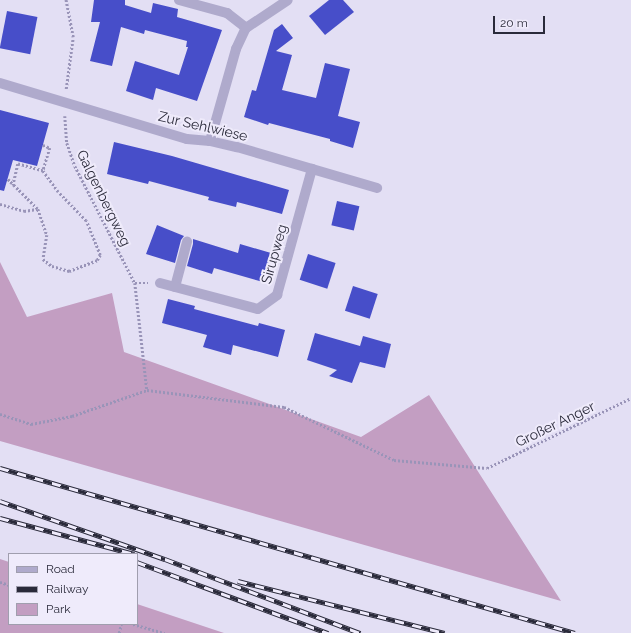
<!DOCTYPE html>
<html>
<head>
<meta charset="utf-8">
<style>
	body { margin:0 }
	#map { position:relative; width:631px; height:633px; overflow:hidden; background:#e3dff4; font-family:Raleway,sans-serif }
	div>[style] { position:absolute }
	.green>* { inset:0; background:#c39ec2 }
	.building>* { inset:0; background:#474ec9; transform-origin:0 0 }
	.path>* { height:2.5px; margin-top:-1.25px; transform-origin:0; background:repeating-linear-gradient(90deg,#9994b8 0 2px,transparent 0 4px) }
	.lane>* { height:10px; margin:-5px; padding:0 5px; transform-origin:5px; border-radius:5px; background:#afaacc }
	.street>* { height:10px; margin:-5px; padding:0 5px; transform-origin:5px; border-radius:5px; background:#afaacc }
	.rail>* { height:4.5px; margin-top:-2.25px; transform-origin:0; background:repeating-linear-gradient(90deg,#efebfb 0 9px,#2a2a3a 0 18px); box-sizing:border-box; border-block:1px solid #2a2a3a }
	span { translate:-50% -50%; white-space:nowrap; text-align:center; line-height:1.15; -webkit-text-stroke:4px #efebfb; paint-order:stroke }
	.street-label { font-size:14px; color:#2a2a3a }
	.legend { position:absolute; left:8px; top:553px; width:130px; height:72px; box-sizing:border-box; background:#efebfb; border:1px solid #a09eae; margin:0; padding:5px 7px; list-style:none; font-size:12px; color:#2a2a3a }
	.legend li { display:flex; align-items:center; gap:8px; height:20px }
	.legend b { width:20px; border:1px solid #a09eae }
	.scale { position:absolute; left:493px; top:16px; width:52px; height:18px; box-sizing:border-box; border:2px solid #2a2a3a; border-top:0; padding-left:5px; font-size:12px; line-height:14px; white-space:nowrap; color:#2a2a3a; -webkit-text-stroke:3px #efebfb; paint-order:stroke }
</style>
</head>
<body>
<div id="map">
	<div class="green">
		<i style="clip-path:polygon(0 262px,27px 317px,112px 293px,124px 352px,361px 437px,429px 395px,561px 601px,0 441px)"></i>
		<i style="clip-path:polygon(0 559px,9px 562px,9px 624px,137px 624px,137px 604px,224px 633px,0 633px)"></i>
	</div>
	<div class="building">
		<i style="clip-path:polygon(94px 0,125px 0,125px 5px,151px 13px,153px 3px,178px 9px,177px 17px,222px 30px,197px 101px,156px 88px,153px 100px,126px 91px,135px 61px,179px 75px,188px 47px,186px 47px,187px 41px,145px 30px,144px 34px,121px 27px,112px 66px,90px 61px,100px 22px,91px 22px)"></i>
		<i style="clip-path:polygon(329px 0,343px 0,354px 12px,325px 35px,309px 16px)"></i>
		<i style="left:7px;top:11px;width:31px;height:38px;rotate:11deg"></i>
		<i style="clip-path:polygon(282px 24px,293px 38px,276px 51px,292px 55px,282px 90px,316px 98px,325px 63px,350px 69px,338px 116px,360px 122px,353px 148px,330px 141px,330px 139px,269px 123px,268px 125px,244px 117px,252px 90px,256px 91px,274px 30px)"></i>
		<i style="clip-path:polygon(0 110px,49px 123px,37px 166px,13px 160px,4px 191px,0 190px)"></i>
		<i style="clip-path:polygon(114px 142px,172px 156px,289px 190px,282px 214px,237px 202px,236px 207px,208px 200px,209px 197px,149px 181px,148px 184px,107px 174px)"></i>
		<i style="left:337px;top:201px;width:23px;height:25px;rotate:13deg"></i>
		<i style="clip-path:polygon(157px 225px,184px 236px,181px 240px,175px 263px,146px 254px)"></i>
		<i style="clip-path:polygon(193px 239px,238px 253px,240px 244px,271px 253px,263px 282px,214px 268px,212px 274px,187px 266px,193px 244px)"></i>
		<i style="left:308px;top:254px;width:29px;height:27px;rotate:18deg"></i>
		<i style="left:353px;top:286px;width:26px;height:26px;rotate:18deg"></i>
		<i style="clip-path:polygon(168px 299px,195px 306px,194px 309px,258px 326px,259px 323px,285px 330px,278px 357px,233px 345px,231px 355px,203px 347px,207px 335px,162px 323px)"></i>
		<i style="clip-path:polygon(315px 333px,360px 346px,363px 336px,391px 344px,385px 368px,360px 362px,352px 383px,329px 376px,337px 370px,307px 360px)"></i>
	</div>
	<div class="path">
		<i style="left:66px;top:89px;width:52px;rotate:-82.3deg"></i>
		<i style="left:73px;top:37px;width:38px;rotate:-101deg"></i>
		<i style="left:65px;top:116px;width:27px;rotate:86deg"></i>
		<i style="left:67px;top:143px;width:24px;rotate:71deg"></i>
		<i style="left:75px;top:166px;width:131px;rotate:62.9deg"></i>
		<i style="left:135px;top:283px;width:13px"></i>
		<i style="left:43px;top:145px;width:8px;rotate:23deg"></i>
		<i style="left:50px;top:148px;width:24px;rotate:107deg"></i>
		<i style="left:8px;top:179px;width:42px;rotate:45deg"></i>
		<i style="left:38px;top:209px;width:28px;rotate:71deg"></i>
		<i style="left:47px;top:235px;width:24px;rotate:99deg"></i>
		<i style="left:43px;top:259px;width:11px;rotate:38deg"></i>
		<i style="left:52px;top:266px;width:18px;rotate:16deg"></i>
		<i style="left:69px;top:271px;width:30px;rotate:-21deg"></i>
		<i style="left:97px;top:260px;width:6px;rotate:-59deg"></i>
		<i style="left:100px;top:255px;width:37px;rotate:-112deg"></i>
		<i style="left:86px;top:221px;width:40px;rotate:-134deg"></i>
		<i style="left:58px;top:192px;width:26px;rotate:-126deg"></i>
		<i style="left:43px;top:171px;width:26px;rotate:-164deg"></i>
		<i style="left:18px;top:164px;width:22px;rotate:103deg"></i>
		<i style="left:0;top:204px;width:25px;rotate:16deg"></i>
		<i style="left:24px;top:211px;width:13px;rotate:-9deg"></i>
		<i style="left:135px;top:283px;width:108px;rotate:83.6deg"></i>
		<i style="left:0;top:414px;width:33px;rotate:18deg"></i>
		<i style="left:31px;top:424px;width:42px;rotate:-11deg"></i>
		<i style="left:72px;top:416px;width:79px;rotate:-19.1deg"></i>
		<i style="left:147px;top:390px;width:138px;rotate:7.1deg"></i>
		<i style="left:284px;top:407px;width:122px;rotate:25.7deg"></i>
		<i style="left:394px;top:460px;width:93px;rotate:4.9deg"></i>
		<i style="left:487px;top:468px;width:160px;rotate:-25.9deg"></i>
		<i style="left:0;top:582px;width:9px;rotate:18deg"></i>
		<i style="left:133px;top:624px;width:33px;rotate:16deg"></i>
		<i style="left:119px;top:633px;width:9px;rotate:-77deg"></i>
	</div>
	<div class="lane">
		<i style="left:179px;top:0;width:50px;rotate:15.2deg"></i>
		<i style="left:227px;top:13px;width:24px;rotate:38deg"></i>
		<i style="left:175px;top:287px;width:47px;rotate:-75.1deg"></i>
	</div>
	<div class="street">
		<i style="left:0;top:83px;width:195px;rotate:16.7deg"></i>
		<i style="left:187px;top:139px;width:23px;rotate:5deg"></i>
		<i style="left:210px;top:141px;width:28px;rotate:13deg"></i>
		<i style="left:237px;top:147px;width:146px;rotate:16.3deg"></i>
		<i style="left:210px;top:141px;width:96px;rotate:-74.2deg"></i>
		<i style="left:236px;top:49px;width:23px;rotate:-65deg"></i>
		<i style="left:246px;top:28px;width:50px;rotate:-33.7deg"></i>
		<i style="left:160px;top:283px;width:101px;rotate:14.9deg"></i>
		<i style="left:258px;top:309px;width:24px;rotate:-36deg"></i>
		<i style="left:277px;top:295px;width:131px;rotate:-74.5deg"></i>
	</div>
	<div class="rail">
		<i style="left:0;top:468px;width:598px;rotate:16.01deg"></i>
		<i style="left:0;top:501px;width:175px;rotate:19.4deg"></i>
		<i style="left:165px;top:559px;width:209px;rotate:20.8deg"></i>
		<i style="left:0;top:518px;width:139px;rotate:15deg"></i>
		<i style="left:137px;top:562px;width:204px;rotate:20.4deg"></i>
		<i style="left:238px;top:581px;width:213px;rotate:14.1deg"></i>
	</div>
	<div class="street-label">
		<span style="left:203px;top:126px;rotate:13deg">Zur Sehlwiese</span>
		<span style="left:104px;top:198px;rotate:64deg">Galgenbergweg</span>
		<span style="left:274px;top:254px;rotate:-74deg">Sirupweg</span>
		<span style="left:555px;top:424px;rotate:-26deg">Großer Anger</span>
	</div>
	<ul class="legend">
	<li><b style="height:5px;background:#afaacc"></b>Road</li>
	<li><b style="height:5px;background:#2a2a3a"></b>Railway</li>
	<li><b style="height:11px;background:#c39ec2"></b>Park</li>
	</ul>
	<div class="scale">20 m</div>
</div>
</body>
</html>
